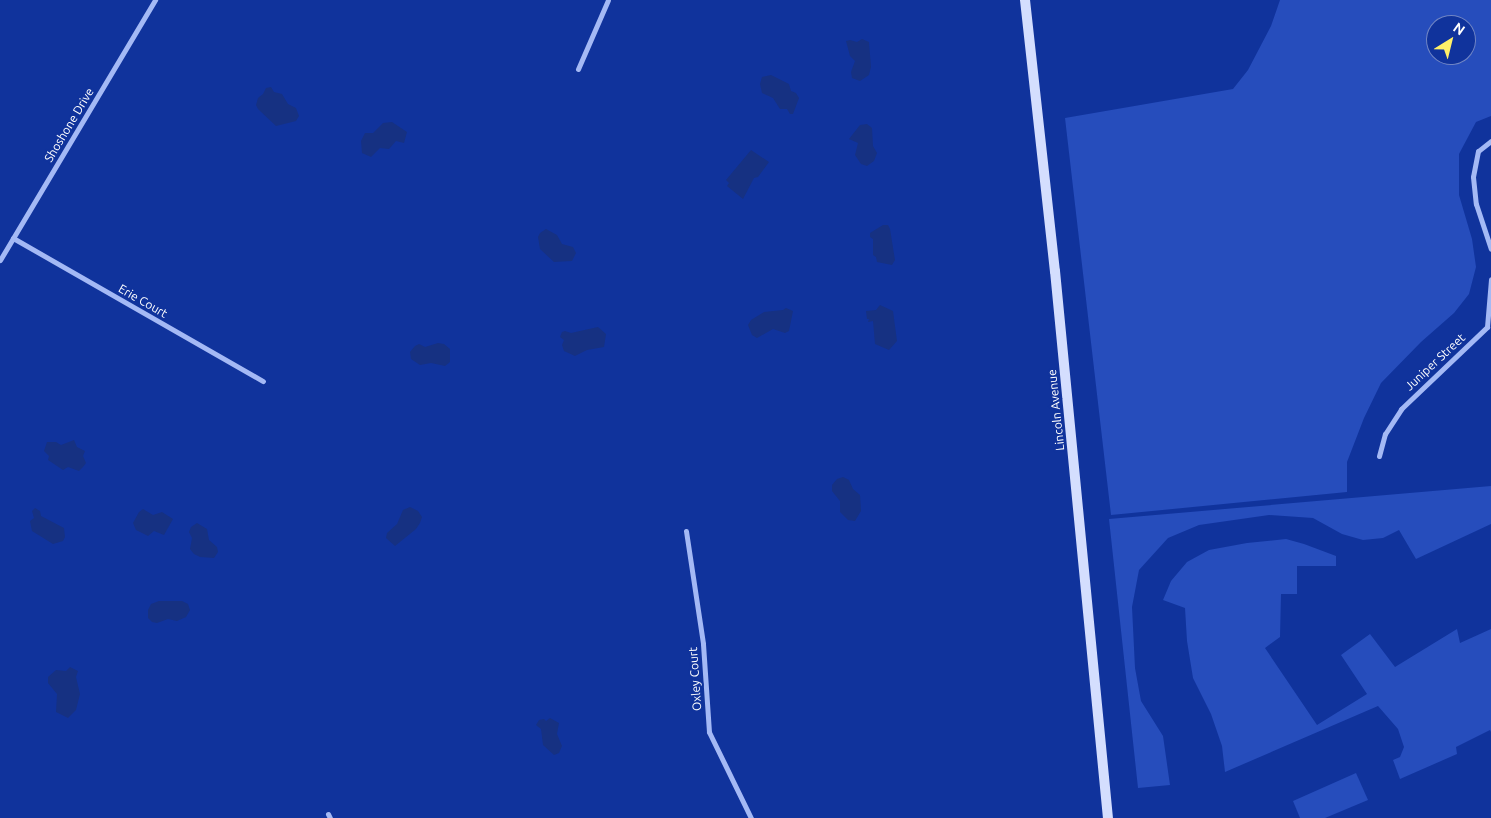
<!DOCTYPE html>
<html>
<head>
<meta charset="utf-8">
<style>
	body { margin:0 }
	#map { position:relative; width:1491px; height:818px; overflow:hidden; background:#10339c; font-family:Ubuntu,sans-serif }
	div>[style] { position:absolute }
	.green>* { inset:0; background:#264dbc }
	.water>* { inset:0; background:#163182 }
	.street>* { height:5px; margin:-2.5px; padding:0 2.5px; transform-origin:2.5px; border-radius:2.5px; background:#a4b9f5 }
	.secondary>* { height:10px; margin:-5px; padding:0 5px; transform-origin:5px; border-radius:5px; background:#d4defe }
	span { translate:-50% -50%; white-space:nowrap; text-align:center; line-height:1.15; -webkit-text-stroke:4px #10339c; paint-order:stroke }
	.street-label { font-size:12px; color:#fff }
	.north { position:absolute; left:1426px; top:15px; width:50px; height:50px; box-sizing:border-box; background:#10339c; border:1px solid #7085c4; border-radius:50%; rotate:36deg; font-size:14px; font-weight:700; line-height:20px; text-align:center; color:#fff }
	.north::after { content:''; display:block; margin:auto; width:18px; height:22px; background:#fff068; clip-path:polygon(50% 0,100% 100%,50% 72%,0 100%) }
</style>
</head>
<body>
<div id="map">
	<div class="green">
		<i style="clip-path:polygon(evenodd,1280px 0,1491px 0,1491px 116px,1476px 122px,1459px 154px,1459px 195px,1472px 239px,1476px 267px,1469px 294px,1454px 313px,1421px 342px,1381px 383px,1364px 418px,1347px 462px,1347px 492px,1111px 515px,1065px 118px,1233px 89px,1248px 70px,1271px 26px,1280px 0,1436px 25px,1466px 25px,1466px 55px,1436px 55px,1436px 25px)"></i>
		<i style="clip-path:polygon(1491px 486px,1491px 524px,1416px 559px,1399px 530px,1383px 538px,1363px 540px,1342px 534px,1313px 518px,1269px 515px,1199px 525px,1168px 538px,1139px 570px,1132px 607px,1135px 668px,1141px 701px,1163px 736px,1170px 785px,1138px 788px,1109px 519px)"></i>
		<i style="clip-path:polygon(1286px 539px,1304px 544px,1336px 556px,1336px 566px,1297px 566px,1297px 594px,1281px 594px,1280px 637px,1265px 648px,1317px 725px,1367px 694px,1341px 655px,1370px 634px,1395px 667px,1457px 629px,1460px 643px,1491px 629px,1491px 732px,1490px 730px,1456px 747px,1457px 754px,1400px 779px,1393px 760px,1400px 757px,1404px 747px,1398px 729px,1378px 706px,1225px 772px,1222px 746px,1211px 714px,1193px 678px,1187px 641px,1185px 608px,1163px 600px,1171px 581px,1187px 562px,1209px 550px,1247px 543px)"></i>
		<i style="clip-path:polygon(1356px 773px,1368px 800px,1325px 818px,1300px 818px,1293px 801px)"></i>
	</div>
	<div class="water">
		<i style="clip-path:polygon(862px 39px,869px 42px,871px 67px,869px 75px,860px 81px,852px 78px,851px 72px,855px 61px,850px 56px,846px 41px,850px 40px,857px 42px)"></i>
		<i style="clip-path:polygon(771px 75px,789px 84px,791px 91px,796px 93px,799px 98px,793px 114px,790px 114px,787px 109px,780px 109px,773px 98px,762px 93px,760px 84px,762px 77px)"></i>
		<i style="clip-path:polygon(271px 87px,274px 92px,282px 94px,288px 104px,296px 108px,299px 116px,296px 121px,276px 126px,258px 109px,256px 105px,258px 98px,263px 94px,266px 88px)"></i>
		<i style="clip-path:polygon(392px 122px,407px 132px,404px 143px,396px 141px,389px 149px,380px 148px,371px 157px,362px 153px,361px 141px,365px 133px,373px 133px,383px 123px)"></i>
		<i style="clip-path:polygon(867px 124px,872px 128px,873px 146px,877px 153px,874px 161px,867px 166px,861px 164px,855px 155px,858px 143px,849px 139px,860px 125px)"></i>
		<i style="clip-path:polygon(751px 150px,769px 162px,758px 177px,754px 178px,743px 199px,727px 186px,729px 183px,726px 180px)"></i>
		<i style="clip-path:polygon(883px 225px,888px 225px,890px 229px,895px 260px,892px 265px,877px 262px,876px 257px,873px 255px,873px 239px,870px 237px,870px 233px)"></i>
		<i style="clip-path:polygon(546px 229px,557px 235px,562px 244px,573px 247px,576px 253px,572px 261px,554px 262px,540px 249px,538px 237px,540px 233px)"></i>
		<i style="clip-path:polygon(880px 305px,893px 311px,897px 341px,889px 350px,875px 344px,873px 321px,868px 322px,869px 319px,867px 319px,866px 311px,876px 310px)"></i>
		<i style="clip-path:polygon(786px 308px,793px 311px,789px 331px,785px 333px,773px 329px,757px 338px,752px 335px,748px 325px,751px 320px,764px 312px,783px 310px)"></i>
		<i style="clip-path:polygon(598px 327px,606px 334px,604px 347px,587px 350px,575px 356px,564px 351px,562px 345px,564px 340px,560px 337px,562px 332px,565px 331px,571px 333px)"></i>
		<i style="clip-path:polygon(438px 343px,444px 344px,450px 349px,450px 362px,445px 366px,431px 363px,420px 365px,411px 359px,410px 352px,415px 346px,419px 344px,425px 347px)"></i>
		<i style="clip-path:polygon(74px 440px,77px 447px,85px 451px,83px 456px,86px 463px,83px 467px,79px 471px,68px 467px,63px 470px,48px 460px,49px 456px,44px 451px,47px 442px,56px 442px,61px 445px)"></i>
		<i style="clip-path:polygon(843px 477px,849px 480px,853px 489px,860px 495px,861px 511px,855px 521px,848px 520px,840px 512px,840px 501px,832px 491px,832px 485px,837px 479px)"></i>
		<i style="clip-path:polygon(410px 507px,418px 511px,422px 517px,420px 523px,416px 529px,395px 546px,386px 538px,387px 533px,397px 524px,403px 510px)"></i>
		<i style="clip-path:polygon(35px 508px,40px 511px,41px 516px,64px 528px,65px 537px,63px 541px,53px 544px,32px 531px,30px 521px,34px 518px,32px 511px)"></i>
		<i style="clip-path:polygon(143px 509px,153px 515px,162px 512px,173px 519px,164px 535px,154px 531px,148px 536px,136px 530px,133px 523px,139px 512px)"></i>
		<i style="clip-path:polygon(197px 523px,207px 529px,209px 540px,217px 547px,218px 552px,214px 558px,200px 557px,194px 554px,190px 549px,192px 538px,189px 532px,191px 527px)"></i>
		<i style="clip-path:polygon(159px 601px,182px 601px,188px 604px,190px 610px,186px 617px,177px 621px,168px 619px,157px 623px,152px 622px,148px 618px,148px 610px,151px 604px)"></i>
		<i style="clip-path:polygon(70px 667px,78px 671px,76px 677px,80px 694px,76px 710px,68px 718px,56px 712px,57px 694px,48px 683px,48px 677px,56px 670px,66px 671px)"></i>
		<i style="clip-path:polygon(550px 718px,559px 723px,557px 734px,562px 746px,559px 753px,554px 755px,543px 745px,541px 729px,536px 725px,539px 720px,544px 719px,546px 721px)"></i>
	</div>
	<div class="street">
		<i style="left:578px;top:69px;width:75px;rotate:-66.5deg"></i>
		<i style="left:1491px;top:141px;width:16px;rotate:142deg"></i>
		<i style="left:1478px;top:151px;width:26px;rotate:101deg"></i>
		<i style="left:1473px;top:177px;width:27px;rotate:84deg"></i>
		<i style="left:1476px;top:204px;width:47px;rotate:71.6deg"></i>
		<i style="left:13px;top:238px;width:288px;rotate:29.8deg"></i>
		<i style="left:0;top:260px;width:303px;rotate:-59.2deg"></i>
		<i style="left:1379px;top:456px;width:23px;rotate:-75deg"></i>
		<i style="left:1385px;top:434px;width:30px;rotate:-57deg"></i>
		<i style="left:1401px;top:409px;width:119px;rotate:-43.6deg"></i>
		<i style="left:1487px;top:327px;width:48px;rotate:-85.2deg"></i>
		<i style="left:686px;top:531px;width:114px;rotate:81.4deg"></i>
		<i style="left:703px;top:644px;width:88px;rotate:86.1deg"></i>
		<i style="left:709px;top:732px;width:96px;rotate:64deg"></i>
		<i style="left:328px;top:814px;width:4px;rotate:63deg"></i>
	</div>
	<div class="secondary">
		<i style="left:1025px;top:0;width:273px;rotate:83.7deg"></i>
		<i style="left:1055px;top:271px;width:550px;rotate:84.47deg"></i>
	</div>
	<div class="street-label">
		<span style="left:69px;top:125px;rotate:-59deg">Shoshone Drive</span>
		<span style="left:143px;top:301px;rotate:30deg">Erie Court</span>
		<span style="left:1435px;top:362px;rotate:-43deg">Juniper Street</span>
		<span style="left:1056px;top:410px;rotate:-96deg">Lincoln Avenue</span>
		<span style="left:695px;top:679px;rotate:-94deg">Oxley Court</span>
	</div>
	<div class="north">N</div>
</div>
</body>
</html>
